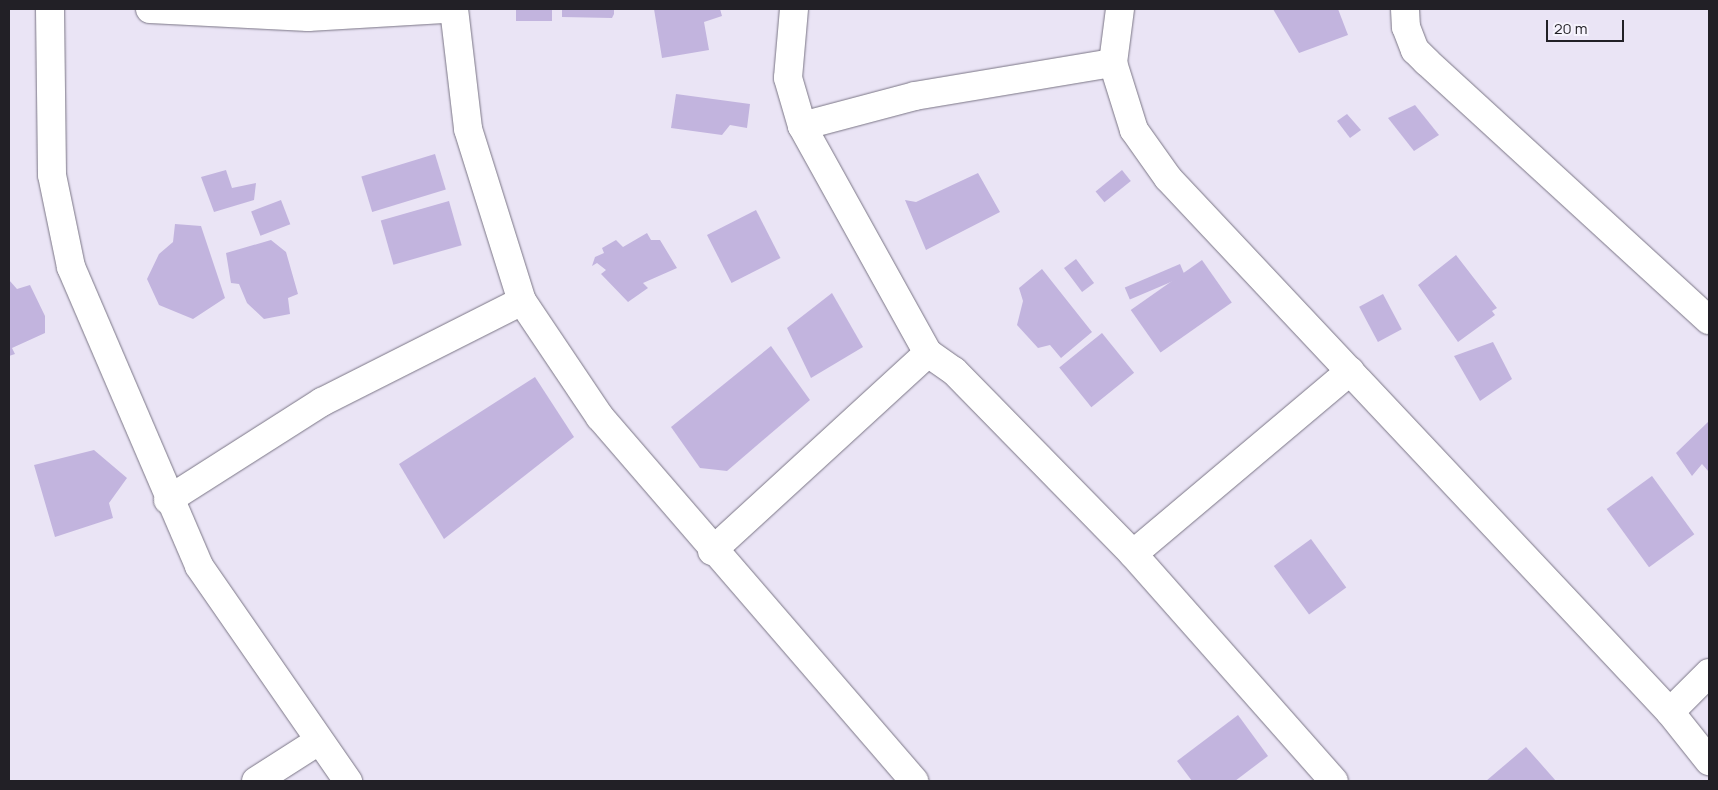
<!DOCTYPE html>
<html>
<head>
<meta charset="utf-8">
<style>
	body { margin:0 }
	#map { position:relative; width:1718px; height:790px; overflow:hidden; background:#eae4f5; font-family:Manrope,sans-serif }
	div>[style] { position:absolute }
	.building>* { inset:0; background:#c2b4de; transform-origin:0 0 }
	.roads { filter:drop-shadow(0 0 1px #7a7585) drop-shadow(0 0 1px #7a7585) }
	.street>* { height:28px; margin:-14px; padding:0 14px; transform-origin:14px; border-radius:14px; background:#fff }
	span { translate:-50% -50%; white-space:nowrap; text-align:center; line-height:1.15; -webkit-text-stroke:5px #f6f3fd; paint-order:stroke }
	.frame { position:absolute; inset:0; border:10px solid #222026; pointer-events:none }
	.scale { position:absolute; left:1546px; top:20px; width:78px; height:22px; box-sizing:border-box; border:2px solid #222026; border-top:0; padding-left:6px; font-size:15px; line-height:18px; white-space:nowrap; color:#222026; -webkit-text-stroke:4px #f6f3fd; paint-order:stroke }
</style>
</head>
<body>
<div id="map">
	<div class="building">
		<i style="left:516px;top:9px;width:36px;height:12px"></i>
		<i style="clip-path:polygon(562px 9px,614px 9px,614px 14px,612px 18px,562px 17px)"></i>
		<i style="clip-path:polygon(654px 9px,720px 9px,722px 16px,704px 22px,709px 50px,662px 58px)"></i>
		<i style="clip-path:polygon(1273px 9px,1338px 9px,1348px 35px,1299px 53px)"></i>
		<i style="clip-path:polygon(676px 94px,750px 104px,747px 128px,730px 125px,722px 135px,671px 128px)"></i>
		<i style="clip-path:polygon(1415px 105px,1439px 135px,1414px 151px,1388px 118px)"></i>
		<i style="clip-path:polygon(1347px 114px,1361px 130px,1350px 138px,1337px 121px)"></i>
		<i style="left:435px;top:154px;width:37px;height:77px;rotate:73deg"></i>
		<i style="clip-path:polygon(226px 170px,232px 188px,256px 183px,254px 200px,214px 212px,201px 177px)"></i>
		<i style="left:1122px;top:170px;width:14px;height:34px;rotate:51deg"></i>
		<i style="clip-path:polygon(978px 173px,1000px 212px,926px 250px,905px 200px,916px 202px)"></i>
		<i style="left:281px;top:200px;width:26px;height:32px;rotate:69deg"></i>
		<i style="left:449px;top:201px;width:46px;height:71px;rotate:74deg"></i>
		<i style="left:756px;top:210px;width:54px;height:55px;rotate:63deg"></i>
		<i style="clip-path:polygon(175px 224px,201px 226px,225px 298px,193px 319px,159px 305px,147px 279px,159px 254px,173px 242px)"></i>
		<i style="clip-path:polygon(647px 233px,651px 240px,660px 240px,677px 268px,643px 283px,648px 288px,628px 302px,601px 274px,606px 270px,597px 263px,592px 266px,595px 257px,604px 253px,602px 248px,616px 240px,623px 247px)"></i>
		<i style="clip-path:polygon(271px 240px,286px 252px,298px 294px,288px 298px,290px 314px,264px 319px,247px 303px,239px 284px,231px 283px,226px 253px)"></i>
		<i style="clip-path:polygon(1456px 255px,1497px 308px,1492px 311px,1495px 315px,1458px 342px,1418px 285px)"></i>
		<i style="left:1076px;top:259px;width:30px;height:15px;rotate:53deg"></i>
		<i style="left:1202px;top:260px;width:52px;height:87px;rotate:55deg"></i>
		<i style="left:1180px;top:264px;width:13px;height:60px;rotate:67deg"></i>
		<i style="clip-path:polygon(1042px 269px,1092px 332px,1061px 358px,1050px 345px,1038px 348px,1017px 325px,1023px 301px,1019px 288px)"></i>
		<i style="clip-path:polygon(9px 280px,17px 289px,30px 285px,45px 316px,45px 333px,12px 348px,15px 354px,9px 356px)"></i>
		<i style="clip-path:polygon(832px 293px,863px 347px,811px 378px,787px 328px)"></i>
		<i style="left:1383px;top:294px;width:40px;height:27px;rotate:62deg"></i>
		<i style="left:1102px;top:333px;width:51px;height:55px;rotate:51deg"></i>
		<i style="clip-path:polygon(1493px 342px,1512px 379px,1480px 401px,1454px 356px)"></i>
		<i style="clip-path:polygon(771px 346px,810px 400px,727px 471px,700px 468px,671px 427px)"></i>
		<i style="clip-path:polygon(535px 377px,574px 437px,444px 539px,399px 464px)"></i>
		<i style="clip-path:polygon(1709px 421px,1709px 472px,1702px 464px,1692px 476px,1676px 453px)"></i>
		<i style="clip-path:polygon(94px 450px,127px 478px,109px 503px,113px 518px,55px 537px,34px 465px)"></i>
		<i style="left:1652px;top:476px;width:72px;height:56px;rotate:54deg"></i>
		<i style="left:1311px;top:539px;width:60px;height:46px;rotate:54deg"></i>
		<i style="clip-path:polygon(1238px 715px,1268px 756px,1235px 781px,1192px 781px,1177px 761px)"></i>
		<i style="clip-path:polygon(1526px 747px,1556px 781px,1486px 781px)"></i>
	</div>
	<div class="roads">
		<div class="street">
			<i style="left:50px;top:9px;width:166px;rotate:89.3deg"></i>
			<i style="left:52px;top:175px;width:94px;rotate:78.3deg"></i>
			<i style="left:71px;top:267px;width:325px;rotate:66.8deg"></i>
			<i style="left:199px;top:566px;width:262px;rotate:55.3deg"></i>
			<i style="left:150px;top:9px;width:158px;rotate:2.9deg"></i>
			<i style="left:308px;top:17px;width:136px;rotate:-3.4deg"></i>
			<i style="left:454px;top:9px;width:121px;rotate:83.3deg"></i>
			<i style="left:468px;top:129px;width:180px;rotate:72.6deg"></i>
			<i style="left:522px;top:301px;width:140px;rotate:56.1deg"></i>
			<i style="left:600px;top:417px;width:481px;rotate:49.2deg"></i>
			<i style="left:794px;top:9px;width:69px;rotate:95deg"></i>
			<i style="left:788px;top:78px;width:50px;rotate:73.7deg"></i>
			<i style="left:802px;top:126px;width:260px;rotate:61deg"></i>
			<i style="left:928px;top:353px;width:32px;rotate:35deg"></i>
			<i style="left:954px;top:371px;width:256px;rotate:45.6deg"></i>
			<i style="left:1133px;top:554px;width:303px;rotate:48.5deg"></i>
			<i style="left:1120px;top:9px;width:54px;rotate:97.4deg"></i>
			<i style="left:1113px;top:63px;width:70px;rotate:72.6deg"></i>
			<i style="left:1134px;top:130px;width:59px;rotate:54.7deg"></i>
			<i style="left:1168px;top:178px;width:733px;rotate:46.77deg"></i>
			<i style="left:1670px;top:712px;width:63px;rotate:51.5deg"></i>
			<i style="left:1405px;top:9px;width:18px;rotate:87deg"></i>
			<i style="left:1406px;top:27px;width:25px;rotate:69deg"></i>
			<i style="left:1415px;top:50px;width:17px;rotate:45deg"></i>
			<i style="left:1427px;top:62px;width:382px;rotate:42.5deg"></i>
			<i style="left:802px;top:126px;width:117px;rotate:-14.9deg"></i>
			<i style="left:915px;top:96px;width:201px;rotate:-9.5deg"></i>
			<i style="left:168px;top:500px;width:183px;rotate:-32.5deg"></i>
			<i style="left:322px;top:402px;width:224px;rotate:-26.8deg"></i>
			<i style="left:712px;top:551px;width:293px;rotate:-42.5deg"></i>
			<i style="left:1133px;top:554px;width:284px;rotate:-40.1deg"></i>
			<i style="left:1670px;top:712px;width:55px;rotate:-45deg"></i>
			<i style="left:256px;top:781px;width:72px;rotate:-32.6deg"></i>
		</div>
	</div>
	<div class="frame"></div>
	<div class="scale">20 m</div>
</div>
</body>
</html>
